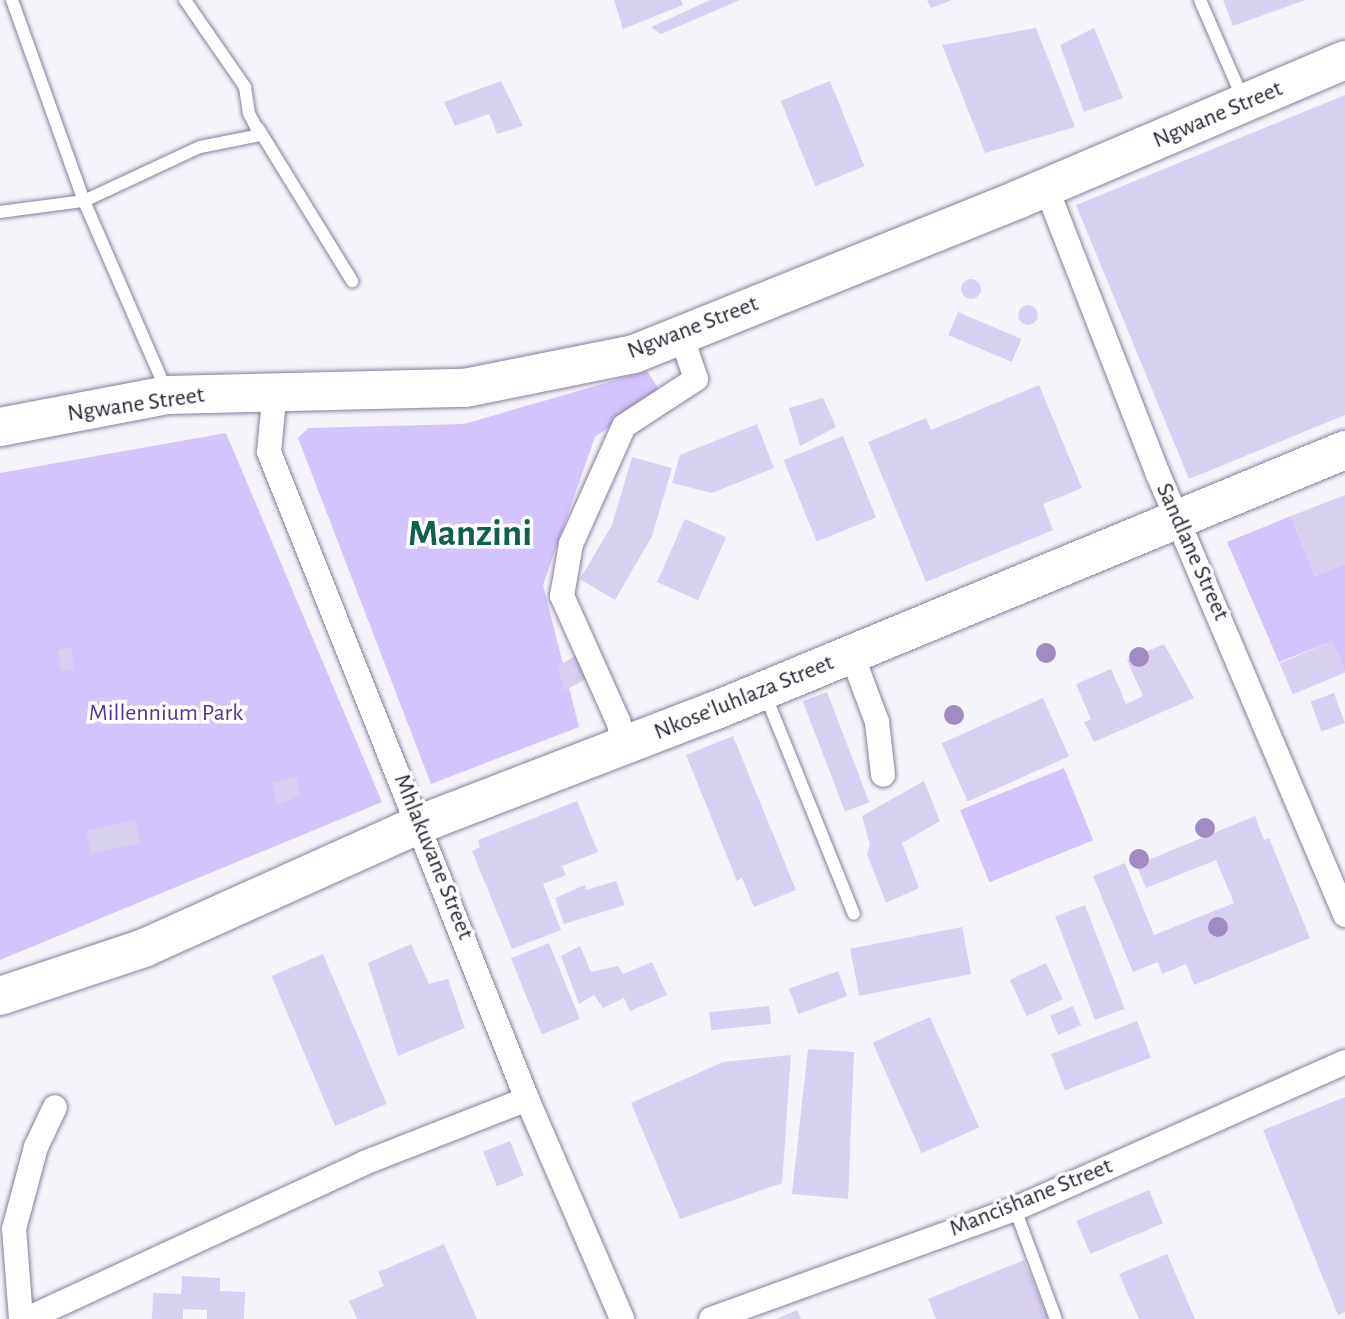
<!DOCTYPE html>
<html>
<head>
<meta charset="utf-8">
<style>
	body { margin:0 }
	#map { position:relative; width:1345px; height:1319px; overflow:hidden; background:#f6f4fb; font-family:"Alegreya Sans",sans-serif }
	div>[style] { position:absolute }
	.green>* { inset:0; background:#d4c4fe; transform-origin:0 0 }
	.building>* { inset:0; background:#d8d0f0; transform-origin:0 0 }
	.round { border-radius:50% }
	.roads { filter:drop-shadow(0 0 2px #867e9b) drop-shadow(0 0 2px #867e9b) }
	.lane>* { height:12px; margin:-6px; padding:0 6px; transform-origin:6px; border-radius:6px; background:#fff }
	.street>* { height:24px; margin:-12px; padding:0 12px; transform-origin:12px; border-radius:12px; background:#fff }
	.primary>* { height:38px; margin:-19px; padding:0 19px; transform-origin:19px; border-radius:19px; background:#fff }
	.trees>* { width:20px; height:20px; margin:-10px; border-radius:50%; background:#a08bc3 }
	span { translate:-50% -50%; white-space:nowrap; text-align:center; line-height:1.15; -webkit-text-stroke:7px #fff; paint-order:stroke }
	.street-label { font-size:24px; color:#2b2734 }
	.park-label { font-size:24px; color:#5a3595 }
	.town-label { font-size:38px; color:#0f604d; font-weight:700 }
</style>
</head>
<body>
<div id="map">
	<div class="green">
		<i style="clip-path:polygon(647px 371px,660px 391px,595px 437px,543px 585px,579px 727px,431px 784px,298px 438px,308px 428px,464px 424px)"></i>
		<i style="clip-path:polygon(226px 433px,382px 802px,0 960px,0 473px)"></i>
		<i style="clip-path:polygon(1291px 516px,1315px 576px,1345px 564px,1345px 672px,1332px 641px,1279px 662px,1227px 542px)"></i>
		<i style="left:1064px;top:768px;width:78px;height:112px;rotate:68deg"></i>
	</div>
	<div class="building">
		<i style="clip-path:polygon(614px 0,681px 0,683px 5px,623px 29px)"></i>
		<i style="clip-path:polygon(710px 0,740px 0,661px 34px,651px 27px)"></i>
		<i style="clip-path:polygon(927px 0,952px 0,931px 8px)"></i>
		<i style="clip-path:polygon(1223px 0,1305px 0,1233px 26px)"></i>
		<i style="clip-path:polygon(1036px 28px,1075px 127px,985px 153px,942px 45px)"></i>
		<i style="clip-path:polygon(1094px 28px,1123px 98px,1084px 112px,1060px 45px)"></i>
		<i style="clip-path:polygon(501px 81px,523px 126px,497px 134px,489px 114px,455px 126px,444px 102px)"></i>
		<i style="left:830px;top:81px;width:92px;height:53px;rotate:68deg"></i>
		<i style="clip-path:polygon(1345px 95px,1345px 415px,1189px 479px,1076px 205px)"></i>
		<i class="round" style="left:961px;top:279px;width:20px;height:20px"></i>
		<i class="round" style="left:1018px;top:305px;width:20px;height:20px"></i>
		<i style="left:958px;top:312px;width:69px;height:25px;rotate:23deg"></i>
		<i style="clip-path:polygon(1039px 385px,1082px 488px,1043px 504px,1053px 530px,926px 582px,868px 442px,926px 418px,931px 430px)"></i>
		<i style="clip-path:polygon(823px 398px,836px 427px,800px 446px,789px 408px)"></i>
		<i style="clip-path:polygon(757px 424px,774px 468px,712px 493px,672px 483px,680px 455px)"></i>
		<i style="left:843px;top:436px;width:88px;height:64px;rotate:68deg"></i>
		<i style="clip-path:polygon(632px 457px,672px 468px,652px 536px,615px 600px,580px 579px,612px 525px)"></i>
		<i style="clip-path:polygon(1345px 495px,1345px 564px,1315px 576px,1291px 516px)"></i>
		<i style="left:685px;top:519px;width:45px;height:69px;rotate:24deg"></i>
		<i style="left:1332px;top:641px;width:34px;height:57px;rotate:67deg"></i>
		<i style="clip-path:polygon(1164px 644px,1194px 698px,1094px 742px,1084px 722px,1091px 719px,1076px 684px,1111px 669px,1126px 704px,1143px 696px,1127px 660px)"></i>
		<i style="left:71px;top:648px;width:21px;height:13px;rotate:82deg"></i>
		<i style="clip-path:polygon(577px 655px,588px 678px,564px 691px,558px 666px)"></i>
		<i style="left:827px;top:692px;width:118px;height:26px;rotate:69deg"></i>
		<i style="left:1334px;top:693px;width:32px;height:25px;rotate:70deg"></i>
		<i style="left:1043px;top:698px;width:64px;height:111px;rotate:66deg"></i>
		<i style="clip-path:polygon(733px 736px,796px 890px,754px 907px,742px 878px,737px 881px,686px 755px)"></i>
		<i style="clip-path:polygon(296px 776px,301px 795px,278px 805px,271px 783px)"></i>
		<i style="clip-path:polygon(924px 781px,940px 821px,902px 843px,919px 888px,886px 903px,867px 854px,870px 845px,862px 816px)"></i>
		<i style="clip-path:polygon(577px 801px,598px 852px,562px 866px,566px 875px,543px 884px,561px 930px,512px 949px,472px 851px,480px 847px,478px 840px)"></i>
		<i style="clip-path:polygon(1255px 816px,1264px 840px,1269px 838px,1310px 938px,1194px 985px,1186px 964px,1162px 974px,1158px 962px,1133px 972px,1093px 876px,1125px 863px,1154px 935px,1234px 903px,1216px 860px,1146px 888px,1136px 865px)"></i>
		<i style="left:135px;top:820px;width:24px;height:50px;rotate:78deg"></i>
		<i style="clip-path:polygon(616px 881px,625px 905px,564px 924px,555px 898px,585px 885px,586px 890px)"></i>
		<i style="left:1085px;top:905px;width:111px;height:32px;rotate:69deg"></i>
		<i style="left:962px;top:927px;width:48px;height:114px;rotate:79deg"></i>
		<i style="left:549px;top:943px;width:82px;height:41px;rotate:68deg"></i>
		<i style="clip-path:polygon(411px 944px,429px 984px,448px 979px,465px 1028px,398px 1056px,368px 963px)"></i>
		<i style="clip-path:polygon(580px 946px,591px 972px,618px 966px,623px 974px,652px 962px,667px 995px,630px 1011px,624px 998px,603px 1008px,594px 995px,579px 1004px,561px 956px)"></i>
		<i style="left:323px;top:954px;width:163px;height:56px;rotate:67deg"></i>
		<i style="left:1046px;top:963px;width:40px;height:40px;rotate:65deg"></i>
		<i style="left:838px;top:971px;width:27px;height:52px;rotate:70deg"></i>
		<i style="left:769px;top:1006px;width:18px;height:60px;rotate:84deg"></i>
		<i style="left:1073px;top:1006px;width:21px;height:25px;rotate:67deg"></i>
		<i style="left:930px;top:1017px;width:121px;height:63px;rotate:66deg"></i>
		<i style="left:1137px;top:1021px;width:39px;height:92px;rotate:69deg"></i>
		<i style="clip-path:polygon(808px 1049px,854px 1052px,848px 1199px,792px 1194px)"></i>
		<i style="clip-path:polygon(791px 1055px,782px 1183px,680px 1219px,631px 1103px,723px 1062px)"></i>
		<i style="clip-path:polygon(1345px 1097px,1345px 1312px,1338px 1315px,1263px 1130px)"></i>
		<i style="left:510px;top:1141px;width:37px;height:29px;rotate:68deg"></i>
		<i style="left:1149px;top:1190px;width:36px;height:79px;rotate:67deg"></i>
		<i style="clip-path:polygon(444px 1244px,477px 1319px,357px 1319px,349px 1301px,384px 1286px,378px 1272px)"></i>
		<i style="clip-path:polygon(1167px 1254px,1195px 1319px,1139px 1319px,1119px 1274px)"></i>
		<i style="clip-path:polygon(1024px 1260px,1048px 1319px,936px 1319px,928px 1299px)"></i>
		<i style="clip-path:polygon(182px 1276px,220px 1278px,220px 1291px,245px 1292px,244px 1319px,207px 1319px,207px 1310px,183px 1309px,183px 1319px,152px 1319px,153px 1293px,181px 1294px)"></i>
		<i style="clip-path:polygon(797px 1310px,801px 1319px,776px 1319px)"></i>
	</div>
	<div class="roads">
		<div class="lane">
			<i style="left:12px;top:0;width:214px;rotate:70.3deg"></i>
			<i style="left:84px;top:201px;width:206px;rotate:66.5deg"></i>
			<i style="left:1200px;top:0;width:108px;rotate:66.5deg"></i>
			<i style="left:258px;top:128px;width:180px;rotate:58.4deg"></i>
			<i style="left:0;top:212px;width:85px;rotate:-7.5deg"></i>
			<i style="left:84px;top:201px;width:128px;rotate:-25deg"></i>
			<i style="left:200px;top:147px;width:61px;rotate:-11.3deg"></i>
			<i style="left:260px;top:135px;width:25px;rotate:-117deg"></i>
			<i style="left:249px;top:113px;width:26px;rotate:-99deg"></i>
			<i style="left:245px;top:87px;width:106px;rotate:-124.6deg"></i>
			<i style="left:765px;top:694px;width:237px;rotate:68deg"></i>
			<i style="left:1015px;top:1209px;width:117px;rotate:69.6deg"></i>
		</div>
		<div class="street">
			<i style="left:1046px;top:187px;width:308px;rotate:68.7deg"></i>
			<i style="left:1158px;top:474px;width:479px;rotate:67deg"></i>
			<i style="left:275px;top:390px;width:62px;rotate:95.5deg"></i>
			<i style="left:269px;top:452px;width:697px;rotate:68.26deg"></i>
			<i style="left:527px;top:1099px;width:240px;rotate:66.6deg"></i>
			<i style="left:852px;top:655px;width:72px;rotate:69.5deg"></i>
			<i style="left:877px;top:722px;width:53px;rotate:83.5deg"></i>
			<i style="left:624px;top:746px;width:26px;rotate:-103deg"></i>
			<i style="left:618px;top:721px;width:137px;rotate:-114.1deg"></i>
			<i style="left:562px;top:596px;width:53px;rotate:-80.2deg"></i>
			<i style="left:571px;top:544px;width:129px;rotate:-65.8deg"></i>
			<i style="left:624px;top:426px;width:86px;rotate:-33.1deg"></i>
			<i style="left:696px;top:379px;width:46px;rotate:-108.8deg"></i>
			<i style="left:21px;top:1319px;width:90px;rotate:-94.4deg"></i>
			<i style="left:14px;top:1229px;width:85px;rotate:-75deg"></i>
			<i style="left:36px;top:1147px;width:44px;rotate:-64.6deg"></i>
			<i style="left:27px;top:1319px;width:371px;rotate:-24.8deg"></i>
			<i style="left:364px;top:1163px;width:175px;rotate:-21.4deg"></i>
			<i style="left:711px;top:1319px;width:323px;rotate:-19.9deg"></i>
			<i style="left:1015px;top:1209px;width:361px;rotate:-24deg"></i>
		</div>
		<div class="primary">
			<i style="left:0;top:427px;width:171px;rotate:-10.8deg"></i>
			<i style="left:168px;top:395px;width:297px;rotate:-1.4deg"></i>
			<i style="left:465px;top:388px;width:172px;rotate:-11.4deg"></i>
			<i style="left:634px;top:354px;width:415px;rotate:-21.9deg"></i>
			<i style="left:1019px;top:199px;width:354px;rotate:-23.1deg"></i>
			<i style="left:0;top:996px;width:152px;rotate:-18.4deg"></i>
			<i style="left:144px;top:948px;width:300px;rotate:-24.2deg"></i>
			<i style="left:418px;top:825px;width:317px;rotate:-21.1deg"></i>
			<i style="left:714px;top:711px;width:683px;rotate:-22.47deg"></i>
		</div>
	</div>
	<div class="trees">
		<i style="left:1046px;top:653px"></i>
		<i style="left:1139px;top:657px"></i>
		<i style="left:954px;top:715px"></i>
		<i style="left:1205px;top:828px"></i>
		<i style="left:1139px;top:859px"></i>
		<i style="left:1218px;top:927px"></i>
	</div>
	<div class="street-label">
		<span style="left:1218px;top:115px;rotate:-23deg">Ngwane Street</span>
		<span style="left:693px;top:328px;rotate:-21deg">Ngwane Street</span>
		<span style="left:136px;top:405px;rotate:-8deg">Ngwane Street</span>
		<span style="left:1192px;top:552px;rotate:66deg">Sandlane Street</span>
		<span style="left:744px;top:698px;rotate:-22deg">Nkose'luhlaza Street</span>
		<span style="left:433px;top:857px;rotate:68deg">Mhlakuvane Street</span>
		<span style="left:1031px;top:1198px;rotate:-22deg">Mancishane Street</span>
	</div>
	<div class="park-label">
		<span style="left:166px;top:714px">Millennium Park</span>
	</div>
	<div class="town-label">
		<span style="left:470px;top:535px">Manzini</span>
	</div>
</div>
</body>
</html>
